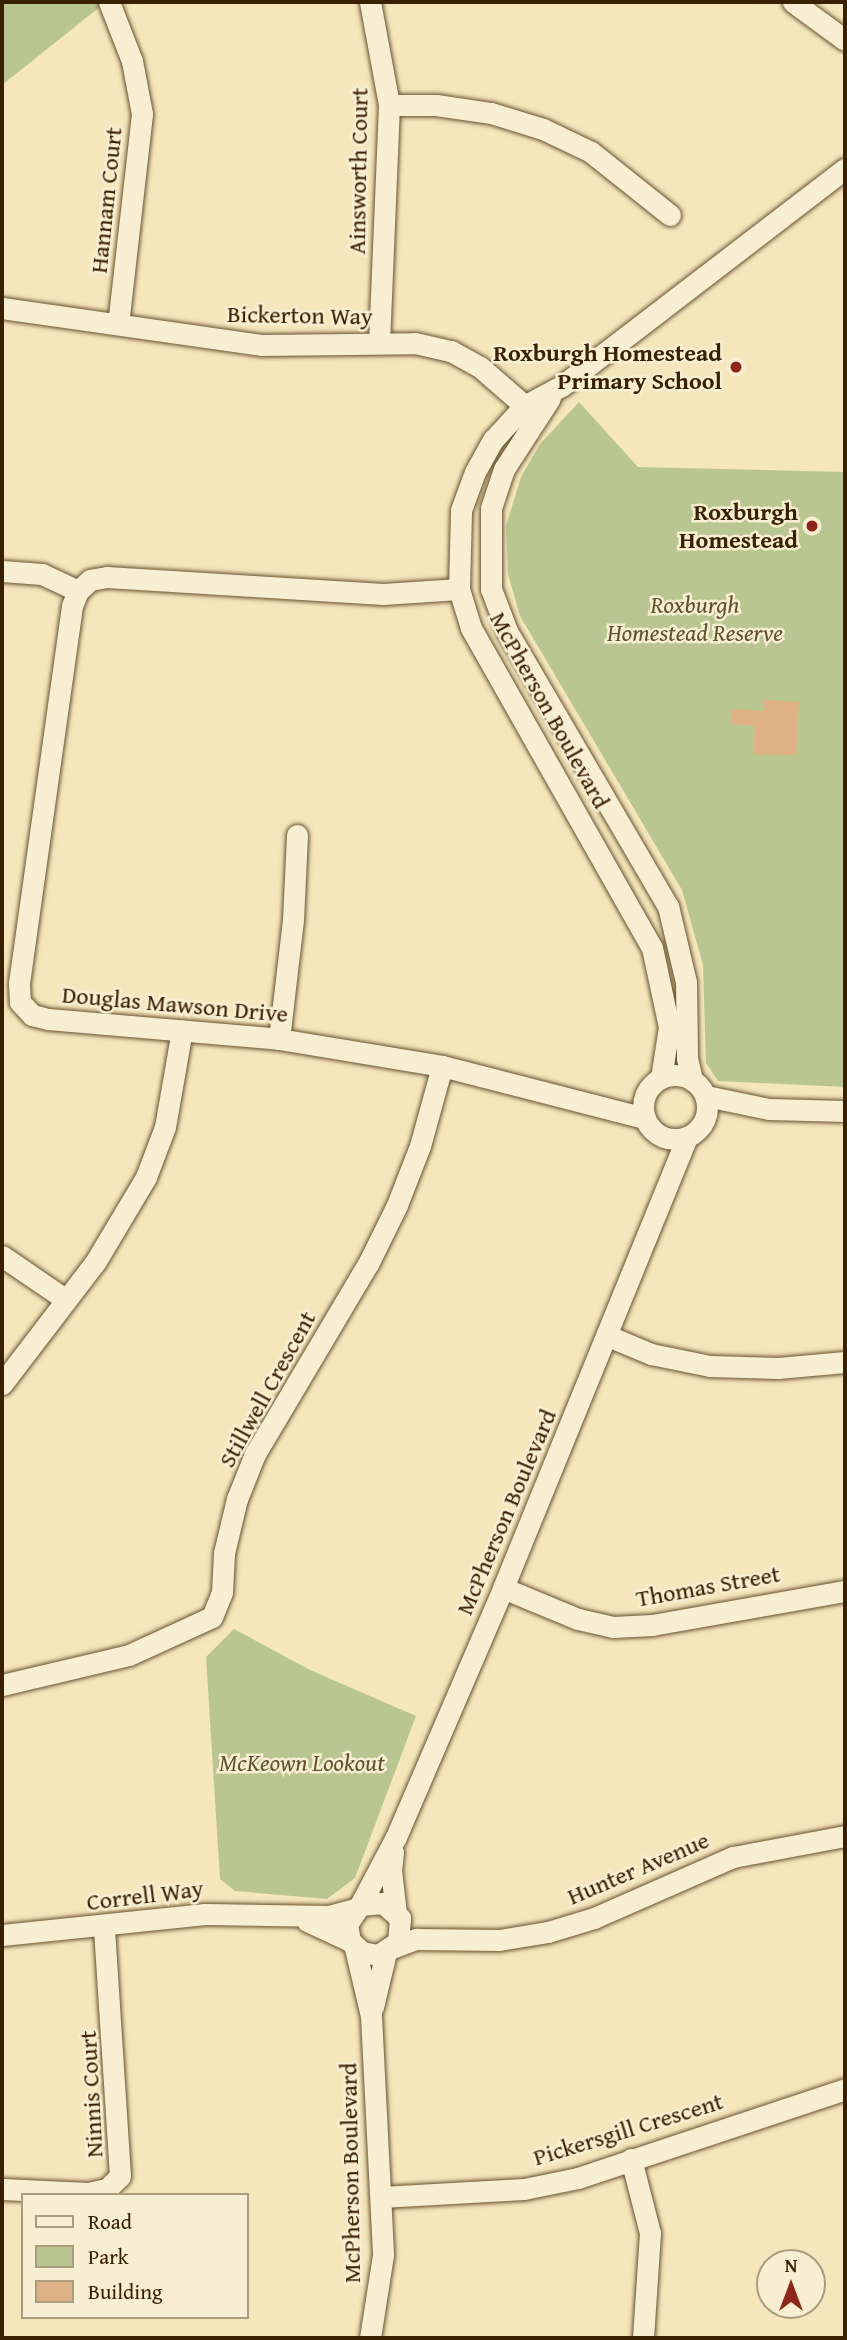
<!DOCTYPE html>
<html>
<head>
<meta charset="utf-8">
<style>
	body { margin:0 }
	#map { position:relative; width:847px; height:2340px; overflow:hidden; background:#f5e6bc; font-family:"Gentium Book Plus",serif }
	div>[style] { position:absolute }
	.green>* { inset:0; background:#bac692 }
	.building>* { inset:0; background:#dfb187 }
	.roads { filter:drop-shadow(0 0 2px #68522f) drop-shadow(0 0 2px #68522f) }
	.minor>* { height:21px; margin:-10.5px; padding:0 10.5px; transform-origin:10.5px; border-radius:10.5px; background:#f8efd3 }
	.minor>.ring { margin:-10.5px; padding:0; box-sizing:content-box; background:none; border:21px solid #f8efd3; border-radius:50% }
	.dots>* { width:19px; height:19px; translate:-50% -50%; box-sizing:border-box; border:4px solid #f8efd3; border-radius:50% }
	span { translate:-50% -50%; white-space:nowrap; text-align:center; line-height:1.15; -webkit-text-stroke:5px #f8efd3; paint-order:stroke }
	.street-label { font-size:24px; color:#392000 }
	.poi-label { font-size:24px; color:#392000; font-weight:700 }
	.right { translate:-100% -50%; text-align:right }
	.park-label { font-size:24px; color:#60522c; font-style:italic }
	.frame { position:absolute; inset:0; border:4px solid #392000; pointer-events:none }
	.legend { position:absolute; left:21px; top:2193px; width:228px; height:126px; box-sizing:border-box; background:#f8efd3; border:2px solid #ac9c7f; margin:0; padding:9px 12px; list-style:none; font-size:21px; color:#392000 }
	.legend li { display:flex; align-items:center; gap:14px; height:35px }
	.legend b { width:35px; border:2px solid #ac9c7f }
	.north { position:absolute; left:756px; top:2249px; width:70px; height:70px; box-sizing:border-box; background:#f8efd3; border:2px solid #ac9c7f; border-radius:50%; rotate:0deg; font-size:19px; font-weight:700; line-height:28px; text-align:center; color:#392000 }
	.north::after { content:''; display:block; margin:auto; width:24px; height:32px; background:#8f2418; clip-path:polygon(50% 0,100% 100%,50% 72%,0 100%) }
</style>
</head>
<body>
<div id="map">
	<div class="green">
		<i style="clip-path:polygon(2px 2px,106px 2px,2px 85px)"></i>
		<i style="clip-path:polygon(579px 402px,638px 467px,845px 472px,845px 1087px,718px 1081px,706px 1063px,703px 965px,682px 890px,520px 616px,508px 574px,506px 526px,521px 477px,540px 444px)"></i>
		<i style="clip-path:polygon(234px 1629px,310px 1670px,416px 1716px,355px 1878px,327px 1899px,235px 1891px,220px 1879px,206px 1657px)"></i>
	</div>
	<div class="building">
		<i style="clip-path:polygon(764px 700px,799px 702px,796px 755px,753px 754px,755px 726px,732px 724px,732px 709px,764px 711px)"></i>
	</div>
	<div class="roads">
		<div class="minor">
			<i style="left:109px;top:2px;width:63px;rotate:68.7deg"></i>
			<i style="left:132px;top:61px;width:54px;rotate:79.3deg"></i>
			<i style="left:142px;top:114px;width:211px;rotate:96.5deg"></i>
			<i style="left:370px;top:2px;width:105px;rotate:79.5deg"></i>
			<i style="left:389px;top:105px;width:238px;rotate:92.4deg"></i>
			<i style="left:793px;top:2px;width:64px;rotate:36.2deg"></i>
			<i style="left:389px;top:105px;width:47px"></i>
			<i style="left:436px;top:105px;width:56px;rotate:8.3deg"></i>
			<i style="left:491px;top:113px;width:54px;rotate:17.1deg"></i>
			<i style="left:543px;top:129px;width:53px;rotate:25.6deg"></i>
			<i style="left:591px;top:152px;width:101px;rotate:38.6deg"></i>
			<i style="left:2px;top:308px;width:263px;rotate:8.1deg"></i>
			<i style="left:262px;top:345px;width:153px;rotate:-0.7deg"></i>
			<i style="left:415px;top:343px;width:37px;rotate:13deg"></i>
			<i style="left:451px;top:351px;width:33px;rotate:29deg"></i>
			<i style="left:480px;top:367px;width:72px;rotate:41deg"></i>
			<i style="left:550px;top:398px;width:85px;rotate:122.9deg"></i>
			<i style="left:504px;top:469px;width:41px;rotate:108.4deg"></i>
			<i style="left:491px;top:508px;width:81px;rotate:90deg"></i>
			<i style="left:491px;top:589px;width:45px;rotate:69.1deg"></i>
			<i style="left:507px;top:631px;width:319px;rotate:59.7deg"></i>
			<i style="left:668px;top:906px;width:78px;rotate:76.7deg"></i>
			<i style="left:686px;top:982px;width:76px;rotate:89.2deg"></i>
			<i style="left:687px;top:1058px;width:23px;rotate:77deg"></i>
			<i style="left:2px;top:571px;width:40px;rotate:4.3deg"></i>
			<i style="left:42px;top:574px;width:40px;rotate:25deg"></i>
			<i style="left:459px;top:589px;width:76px;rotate:176.2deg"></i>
			<i style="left:383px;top:594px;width:277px;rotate:-176.5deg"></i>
			<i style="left:107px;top:577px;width:17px;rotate:170deg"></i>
			<i style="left:90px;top:580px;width:16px;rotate:137deg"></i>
			<i style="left:78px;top:591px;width:16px;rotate:112deg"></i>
			<i style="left:72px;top:606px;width:382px;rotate:98deg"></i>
			<i style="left:19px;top:984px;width:18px;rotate:87deg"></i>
			<i style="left:20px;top:1002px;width:18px;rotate:47deg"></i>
			<i style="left:32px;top:1015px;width:16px;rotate:14deg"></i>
			<i style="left:48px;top:1019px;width:232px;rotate:4.9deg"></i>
			<i style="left:279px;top:1039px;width:165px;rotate:9.4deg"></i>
			<i style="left:442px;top:1066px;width:210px;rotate:14.4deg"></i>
			<i style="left:279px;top:1039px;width:120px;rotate:-83.3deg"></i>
			<i style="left:293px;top:920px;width:85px;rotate:-87.3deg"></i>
			<i class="ring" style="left:643px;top:1075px;width:43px;height:43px"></i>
			<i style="left:661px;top:1078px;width:52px;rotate:-81.1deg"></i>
			<i style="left:669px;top:1027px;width:81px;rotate:-102.1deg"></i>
			<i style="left:652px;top:948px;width:368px;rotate:-119.5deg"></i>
			<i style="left:471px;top:628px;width:41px;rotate:-107.1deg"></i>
			<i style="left:459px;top:589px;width:79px;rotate:-88.5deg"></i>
			<i style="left:461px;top:510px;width:40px;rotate:-69.8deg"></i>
			<i style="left:475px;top:472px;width:37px;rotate:-61deg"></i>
			<i style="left:493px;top:440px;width:46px;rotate:-47.6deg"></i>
			<i style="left:524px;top:406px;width:44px;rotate:-28.3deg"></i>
			<i style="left:563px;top:385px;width:355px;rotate:-37.5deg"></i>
			<i style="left:706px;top:1096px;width:64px;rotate:11.7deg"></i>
			<i style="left:769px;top:1109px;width:76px;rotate:1.5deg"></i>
			<i style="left:2px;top:1256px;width:76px;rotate:34.3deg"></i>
			<i style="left:608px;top:1336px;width:47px;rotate:22.7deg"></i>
			<i style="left:651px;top:1354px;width:60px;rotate:11.5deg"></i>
			<i style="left:710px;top:1366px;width:68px;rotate:1.7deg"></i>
			<i style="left:778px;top:1368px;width:67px;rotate:-5.1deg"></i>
			<i style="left:2px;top:1384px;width:155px;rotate:-52.6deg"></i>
			<i style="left:96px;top:1261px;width:98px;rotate:-59.2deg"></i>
			<i style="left:146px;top:1177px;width:53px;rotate:-69.2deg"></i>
			<i style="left:165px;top:1127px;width:98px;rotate:-80.1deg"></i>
			<i style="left:503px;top:1588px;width:81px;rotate:22.5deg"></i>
			<i style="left:578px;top:1619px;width:36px;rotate:13deg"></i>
			<i style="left:613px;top:1627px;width:39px;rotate:-3deg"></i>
			<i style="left:652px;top:1625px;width:196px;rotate:-10deg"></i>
			<i style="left:2px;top:1685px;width:130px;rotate:-13.3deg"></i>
			<i style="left:129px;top:1655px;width:91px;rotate:-24.6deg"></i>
			<i style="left:212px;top:1617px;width:27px;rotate:-68deg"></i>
			<i style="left:222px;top:1592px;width:39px;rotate:-87deg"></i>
			<i style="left:224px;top:1553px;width:56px;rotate:-76.5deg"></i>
			<i style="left:237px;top:1499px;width:48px;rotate:-68.2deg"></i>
			<i style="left:255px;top:1454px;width:221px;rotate:-59.3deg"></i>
			<i style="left:368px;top:1264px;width:66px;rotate:-63.8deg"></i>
			<i style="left:397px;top:1205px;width:63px;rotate:-68.7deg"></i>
			<i style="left:420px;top:1146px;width:83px;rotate:-74.6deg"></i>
			<i style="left:393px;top:1852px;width:18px;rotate:96deg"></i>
			<i style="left:391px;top:1870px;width:43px;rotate:83.4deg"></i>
			<i style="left:360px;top:1905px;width:77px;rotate:-62.1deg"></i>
			<i style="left:396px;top:1837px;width:271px;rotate:-66.7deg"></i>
			<i style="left:503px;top:1588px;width:487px;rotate:-67.8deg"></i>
			<i style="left:307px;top:1921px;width:47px;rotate:24.9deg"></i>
			<i style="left:350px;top:1941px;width:16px;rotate:43deg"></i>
			<i style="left:362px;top:1952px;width:16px;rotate:11deg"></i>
			<i style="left:378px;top:1955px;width:24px;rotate:-33deg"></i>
			<i style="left:398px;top:1942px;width:24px;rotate:-85deg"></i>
			<i style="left:400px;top:1918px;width:23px;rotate:-139deg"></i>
			<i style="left:383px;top:1903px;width:23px;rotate:175deg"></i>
			<i style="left:360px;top:1905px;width:23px;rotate:124deg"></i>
			<i style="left:347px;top:1924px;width:17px;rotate:80deg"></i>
			<i style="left:2px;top:1935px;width:204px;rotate:-5.9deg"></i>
			<i style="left:205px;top:1914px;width:124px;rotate:0.9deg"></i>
			<i style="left:329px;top:1916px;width:27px;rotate:-15deg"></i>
			<i style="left:355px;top:1948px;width:70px;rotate:76.8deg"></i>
			<i style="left:371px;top:2016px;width:239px;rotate:87.1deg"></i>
			<i style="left:383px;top:2255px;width:84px;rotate:98.9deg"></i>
			<i style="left:392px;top:1948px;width:26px;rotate:-21deg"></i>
			<i style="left:416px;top:1939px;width:83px;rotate:0.7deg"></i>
			<i style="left:499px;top:1940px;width:50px;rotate:-9.3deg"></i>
			<i style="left:548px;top:1932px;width:48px;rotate:-16.9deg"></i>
			<i style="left:594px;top:1918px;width:152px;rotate:-23.7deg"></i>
			<i style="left:733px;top:1857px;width:114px;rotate:-10.6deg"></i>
			<i style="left:373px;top:2007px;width:57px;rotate:-76.7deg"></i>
			<i style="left:631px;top:2159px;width:76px;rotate:75.6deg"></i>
			<i style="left:650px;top:2233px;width:105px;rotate:93.8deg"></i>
			<i style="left:2px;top:2189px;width:86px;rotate:2.7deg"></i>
			<i style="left:88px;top:2193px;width:19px;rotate:-12deg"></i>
			<i style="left:107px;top:2189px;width:18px;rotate:-45deg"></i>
			<i style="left:120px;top:2176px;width:250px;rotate:-93.7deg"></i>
			<i style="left:381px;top:2197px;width:143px;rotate:-3.2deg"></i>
			<i style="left:524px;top:2189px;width:55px;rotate:-11.5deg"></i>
			<i style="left:578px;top:2178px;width:281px;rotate:-18.4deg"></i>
		</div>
	</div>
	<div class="dots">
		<i style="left:736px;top:367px;background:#8f2418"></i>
		<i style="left:812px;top:526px;background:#8f2418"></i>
	</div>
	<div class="street-label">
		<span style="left:358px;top:171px;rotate:-89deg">Ainsworth Court</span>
		<span style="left:106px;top:200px;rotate:-84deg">Hannam Court</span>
		<span style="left:300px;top:315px;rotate:1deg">Bickerton Way</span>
		<span style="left:550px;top:710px;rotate:61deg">McPherson Boulevard</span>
		<span style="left:175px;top:1004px;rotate:5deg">Douglas Mawson Drive</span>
		<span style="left:267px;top:1389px;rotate:-61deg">Stillwell Crescent</span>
		<span style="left:506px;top:1512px;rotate:-67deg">McPherson Boulevard</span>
		<span style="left:708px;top:1586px;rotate:-10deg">Thomas Street</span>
		<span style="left:638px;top:1868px;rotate:-23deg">Hunter Avenue</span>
		<span style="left:145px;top:1895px;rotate:-7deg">Correll Way</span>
		<span style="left:91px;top:2094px;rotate:-93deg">Ninnis Court</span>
		<span style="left:628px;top:2129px;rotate:-17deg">Pickersgill Crescent</span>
		<span style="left:350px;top:2173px;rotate:-91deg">McPherson Boulevard</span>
	</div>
	<div class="poi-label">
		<span class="right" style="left:722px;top:367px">Roxburgh Homestead<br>Primary School</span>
		<span class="right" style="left:798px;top:526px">Roxburgh<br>Homestead</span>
	</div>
	<div class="park-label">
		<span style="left:695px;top:619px">Roxburgh<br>Homestead Reserve</span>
		<span style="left:302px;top:1763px">McKeown Lookout</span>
	</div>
	<div class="frame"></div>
	<ul class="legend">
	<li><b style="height:9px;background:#f8efd3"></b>Road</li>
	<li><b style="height:19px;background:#bac692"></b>Park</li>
	<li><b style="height:19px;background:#dfb187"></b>Building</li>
	</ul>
	<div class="north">N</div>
</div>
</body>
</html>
